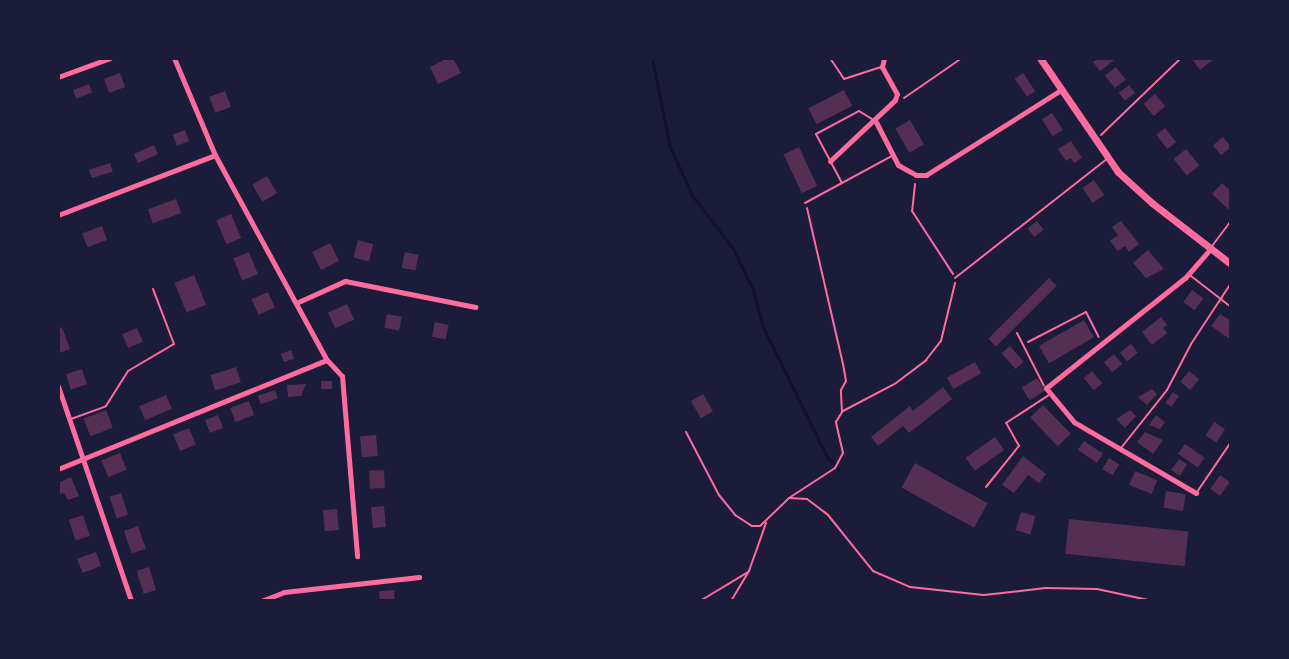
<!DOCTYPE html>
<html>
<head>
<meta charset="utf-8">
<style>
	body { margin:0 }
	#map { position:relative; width:1289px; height:659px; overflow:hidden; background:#1b1b3a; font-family:"IBM Plex Sans",sans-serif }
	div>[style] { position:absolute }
	.stream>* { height:3px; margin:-1.5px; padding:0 1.5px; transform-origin:1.5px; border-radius:1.5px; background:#12122b }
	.building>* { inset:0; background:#542f53; transform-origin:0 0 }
	.path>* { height:2px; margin:-1px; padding:0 1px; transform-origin:1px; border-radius:1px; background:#ff6b9d }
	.service>* { height:2px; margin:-1px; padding:0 1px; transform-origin:1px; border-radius:1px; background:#ff6b9d }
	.minor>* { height:5px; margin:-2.5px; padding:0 2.5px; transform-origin:2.5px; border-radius:2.5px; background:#ff6b9d }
	.secondary>* { height:7px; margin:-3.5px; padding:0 3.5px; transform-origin:3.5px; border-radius:3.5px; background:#ff6b9d }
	span { translate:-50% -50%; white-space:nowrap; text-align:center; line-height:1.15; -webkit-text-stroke:8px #1b1b3a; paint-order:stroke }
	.frame { position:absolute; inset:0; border:60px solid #1b1b3a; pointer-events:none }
</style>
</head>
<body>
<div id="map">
	<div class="stream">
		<i style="left:652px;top:58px;width:91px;rotate:78.6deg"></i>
		<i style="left:670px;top:147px;width:53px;rotate:65.4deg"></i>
		<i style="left:692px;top:195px;width:69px;rotate:52.6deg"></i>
		<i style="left:734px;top:250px;width:44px;rotate:64.6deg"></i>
		<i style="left:753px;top:290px;width:38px;rotate:75deg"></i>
		<i style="left:763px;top:327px;width:145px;rotate:63.8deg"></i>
		<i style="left:827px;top:457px;width:15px;rotate:42deg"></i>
	</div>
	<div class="building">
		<i style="clip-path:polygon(448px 58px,453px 58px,461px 73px,438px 84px,430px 67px)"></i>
		<i style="clip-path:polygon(1099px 58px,1117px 58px,1100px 71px,1093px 62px)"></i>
		<i style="clip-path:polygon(1191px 58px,1215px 58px,1200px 70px)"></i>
		<i style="left:1116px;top:67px;width:16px;height:14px;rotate:52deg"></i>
		<i style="left:120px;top:73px;width:15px;height:17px;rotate:70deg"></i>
		<i style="left:1023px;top:73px;width:22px;height:10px;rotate:56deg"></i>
		<i style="left:89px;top:84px;width:9px;height:17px;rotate:69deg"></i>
		<i style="left:1129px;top:85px;width:10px;height:13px;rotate:53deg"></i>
		<i style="left:844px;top:90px;width:18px;height:40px;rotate:63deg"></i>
		<i style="left:225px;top:91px;width:17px;height:17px;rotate:69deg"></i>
		<i style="left:1155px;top:94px;width:16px;height:15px;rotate:50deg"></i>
		<i style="left:1052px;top:113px;width:20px;height:12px;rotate:57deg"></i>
		<i style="left:910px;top:120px;width:28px;height:17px;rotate:60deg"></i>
		<i style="left:1165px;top:128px;width:18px;height:11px;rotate:52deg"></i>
		<i style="left:185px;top:130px;width:12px;height:13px;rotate:70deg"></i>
		<i style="left:1223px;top:137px;width:13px;height:13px;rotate:51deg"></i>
		<i style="clip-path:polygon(1071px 141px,1082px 158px,1074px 163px,1071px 158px,1066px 161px,1058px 149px)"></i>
		<i style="left:154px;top:145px;width:10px;height:22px;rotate:66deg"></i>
		<i style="left:799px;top:147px;width:43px;height:17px;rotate:65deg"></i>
		<i style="left:1186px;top:149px;width:21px;height:16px;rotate:51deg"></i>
		<i style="left:110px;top:163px;width:9px;height:22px;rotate:72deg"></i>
		<i style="left:267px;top:176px;width:20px;height:17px;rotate:60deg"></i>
		<i style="left:1094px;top:180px;width:18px;height:14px;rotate:56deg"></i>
		<i style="clip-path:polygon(1222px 183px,1231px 191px,1229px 210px,1212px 194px)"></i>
		<i style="left:176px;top:199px;width:15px;height:30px;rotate:70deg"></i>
		<i style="left:231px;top:214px;width:26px;height:16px;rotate:67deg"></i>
		<i style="left:1037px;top:221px;width:11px;height:12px;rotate:52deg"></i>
		<i style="clip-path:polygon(1121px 221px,1139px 244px,1129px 252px,1125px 246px,1118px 251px,1110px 241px,1118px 235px,1112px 227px)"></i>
		<i style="left:102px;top:226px;width:15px;height:21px;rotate:70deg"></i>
		<i style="left:358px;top:240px;width:16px;height:18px;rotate:15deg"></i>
		<i style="left:330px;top:243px;width:20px;height:20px;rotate:63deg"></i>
		<i style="clip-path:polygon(1148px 250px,1164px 269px,1146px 278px,1133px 263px)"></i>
		<i style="left:249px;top:252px;width:24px;height:17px;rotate:68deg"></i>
		<i style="left:405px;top:252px;width:14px;height:16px;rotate:12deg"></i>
		<i style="left:194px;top:275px;width:32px;height:21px;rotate:68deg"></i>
		<i style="left:1049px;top:278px;width:11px;height:86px;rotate:45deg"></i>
		<i style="left:1192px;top:290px;width:14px;height:15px;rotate:36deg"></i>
		<i style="left:268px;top:292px;width:17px;height:18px;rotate:66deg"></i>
		<i style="left:347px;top:304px;width:17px;height:21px;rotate:65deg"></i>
		<i style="left:387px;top:314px;width:15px;height:14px;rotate:11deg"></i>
		<i style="clip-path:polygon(1220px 314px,1231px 321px,1231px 340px,1211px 326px)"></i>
		<i style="clip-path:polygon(1161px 317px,1167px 325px,1163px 328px,1167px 333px,1152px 345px,1142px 332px)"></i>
		<i style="left:1084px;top:320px;width:20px;height:52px;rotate:60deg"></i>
		<i style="left:435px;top:322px;width:14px;height:15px;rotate:12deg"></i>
		<i style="clip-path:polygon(62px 327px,70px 349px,59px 353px,58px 329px)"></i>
		<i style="left:137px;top:328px;width:15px;height:16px;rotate:67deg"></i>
		<i style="left:1131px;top:344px;width:11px;height:14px;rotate:52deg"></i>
		<i style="left:1010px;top:346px;width:21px;height:11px;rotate:49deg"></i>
		<i style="left:291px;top:350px;width:9px;height:11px;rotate:69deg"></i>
		<i style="left:1114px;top:354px;width:13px;height:13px;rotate:51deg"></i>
		<i style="left:975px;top:362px;width:13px;height:32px;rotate:61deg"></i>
		<i style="left:236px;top:367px;width:16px;height:27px;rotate:72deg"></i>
		<i style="left:82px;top:369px;width:16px;height:17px;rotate:72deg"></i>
		<i style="left:1092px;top:371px;width:16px;height:11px;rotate:50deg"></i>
		<i style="left:1189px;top:371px;width:13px;height:14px;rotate:39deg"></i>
		<i style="left:1037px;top:378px;width:15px;height:18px;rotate:58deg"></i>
		<i style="left:332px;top:381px;width:8px;height:11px;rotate:90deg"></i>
		<i style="clip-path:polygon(306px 384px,301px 396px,288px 397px,287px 385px)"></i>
		<i style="clip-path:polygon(943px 387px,952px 399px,909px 433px,903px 426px,878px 446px,871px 437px,910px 406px,913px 411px)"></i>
		<i style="clip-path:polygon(1152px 389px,1157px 394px,1147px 405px,1138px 397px)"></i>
		<i style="left:275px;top:390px;width:9px;height:18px;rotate:72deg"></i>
		<i style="left:1173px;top:392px;width:7px;height:13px;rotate:34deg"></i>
		<i style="left:703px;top:394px;width:20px;height:14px;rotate:60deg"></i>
		<i style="left:166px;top:395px;width:15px;height:29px;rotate:67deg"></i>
		<i style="left:249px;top:401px;width:15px;height:20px;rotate:70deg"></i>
		<i style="left:1043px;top:405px;width:40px;height:18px;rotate:46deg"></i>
		<i style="left:106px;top:410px;width:19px;height:24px;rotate:69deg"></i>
		<i style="clip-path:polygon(1130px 410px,1136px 416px,1125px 428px,1116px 419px)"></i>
		<i style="left:218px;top:415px;width:14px;height:14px;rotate:69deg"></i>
		<i style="clip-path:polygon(1156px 415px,1165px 422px,1160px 429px,1149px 425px)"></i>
		<i style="left:1214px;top:422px;width:13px;height:16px;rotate:32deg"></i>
		<i style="left:189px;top:428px;width:18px;height:17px;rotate:68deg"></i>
		<i style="clip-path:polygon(1145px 432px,1163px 440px,1153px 454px,1137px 442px)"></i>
		<i style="left:376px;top:435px;width:21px;height:16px;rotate:85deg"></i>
		<i style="left:995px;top:437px;width:16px;height:36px;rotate:55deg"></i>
		<i style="left:1084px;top:441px;width:23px;height:11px;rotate:34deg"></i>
		<i style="left:1185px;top:444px;width:24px;height:12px;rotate:35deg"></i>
		<i style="left:120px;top:453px;width:18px;height:20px;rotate:68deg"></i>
		<i style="clip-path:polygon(1023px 456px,1046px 474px,1039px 483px,1028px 475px,1014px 493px,1002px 485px)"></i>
		<i style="left:1109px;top:458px;width:12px;height:13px;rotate:31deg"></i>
		<i style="clip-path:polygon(1179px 459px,1187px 464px,1180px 476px,1171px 470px)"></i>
		<i style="left:915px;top:463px;width:83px;height:28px;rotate:29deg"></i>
		<i style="left:384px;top:470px;width:18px;height:15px;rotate:87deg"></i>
		<i style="left:1135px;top:471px;width:24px;height:15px;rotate:22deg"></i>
		<i style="left:1220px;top:475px;width:12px;height:17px;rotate:35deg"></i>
		<i style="clip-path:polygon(71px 477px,79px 496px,68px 500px,64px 493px,58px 495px,58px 483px)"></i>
		<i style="left:1166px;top:491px;width:20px;height:17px;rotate:9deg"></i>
		<i style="left:121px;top:493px;width:23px;height:12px;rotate:72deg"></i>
		<i style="left:384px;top:506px;width:21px;height:13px;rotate:85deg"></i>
		<i style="left:337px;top:509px;width:21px;height:14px;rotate:85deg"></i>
		<i style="left:1021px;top:512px;width:15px;height:19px;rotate:16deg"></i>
		<i style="left:83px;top:515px;width:22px;height:15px;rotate:72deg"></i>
		<i style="left:1069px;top:519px;width:120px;height:35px;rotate:6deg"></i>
		<i style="left:138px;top:526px;width:24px;height:15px;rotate:71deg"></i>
		<i style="left:96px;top:552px;width:15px;height:20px;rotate:70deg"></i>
		<i style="left:149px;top:567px;width:24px;height:13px;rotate:73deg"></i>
		<i style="left:394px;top:590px;width:11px;height:15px;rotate:85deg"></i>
	</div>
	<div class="path">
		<i style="left:904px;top:98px;width:70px;rotate:-34.6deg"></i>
		<i style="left:1101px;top:135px;width:111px;rotate:-43.9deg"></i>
		<i style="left:915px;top:184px;width:27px;rotate:96deg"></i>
		<i style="left:912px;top:211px;width:75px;rotate:56.9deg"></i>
		<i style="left:1028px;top:342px;width:65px;rotate:-27.3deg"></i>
		<i style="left:1086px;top:312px;width:28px;rotate:63deg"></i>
		<i style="left:843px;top:411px;width:60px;rotate:-27.8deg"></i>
		<i style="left:896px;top:383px;width:38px;rotate:-37deg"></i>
		<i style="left:926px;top:360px;width:24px;rotate:-52deg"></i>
		<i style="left:941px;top:341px;width:60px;rotate:-76.4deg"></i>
		<i style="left:686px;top:432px;width:71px;rotate:62.4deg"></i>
		<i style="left:719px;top:495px;width:26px;rotate:51deg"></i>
		<i style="left:735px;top:515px;width:20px;rotate:33deg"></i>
		<i style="left:752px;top:526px;width:8px"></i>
		<i style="left:760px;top:526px;width:40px;rotate:-44deg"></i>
		<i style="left:789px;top:498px;width:18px;rotate:3deg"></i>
		<i style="left:807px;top:499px;width:26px;rotate:37deg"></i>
		<i style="left:828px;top:515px;width:72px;rotate:51.2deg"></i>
		<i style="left:873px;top:571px;width:40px;rotate:23.4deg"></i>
		<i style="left:910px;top:587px;width:74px;rotate:6.2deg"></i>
		<i style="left:984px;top:595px;width:62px;rotate:-6.4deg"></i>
		<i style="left:1046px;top:588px;width:51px;rotate:1.1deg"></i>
		<i style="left:1097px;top:589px;width:57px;rotate:12.1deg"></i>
		<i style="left:789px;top:498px;width:55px;rotate:-33.1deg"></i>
		<i style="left:835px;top:468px;width:17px;rotate:-62deg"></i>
		<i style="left:843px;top:453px;width:32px;rotate:-103deg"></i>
		<i style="left:836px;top:422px;width:12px;rotate:-59deg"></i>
		<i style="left:842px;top:412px;width:22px;rotate:-93deg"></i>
		<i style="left:841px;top:390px;width:10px;rotate:-61deg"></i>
		<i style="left:846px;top:381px;width:17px;rotate:-100deg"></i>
		<i style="left:843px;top:364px;width:160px;rotate:-103deg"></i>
		<i style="left:700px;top:601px;width:56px;rotate:-31.1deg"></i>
		<i style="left:731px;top:601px;width:35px;rotate:-59deg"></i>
		<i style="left:749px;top:571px;width:51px;rotate:-70.5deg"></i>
	</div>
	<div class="service">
		<i style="left:830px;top:58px;width:25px;rotate:56deg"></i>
		<i style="left:844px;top:79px;width:39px;rotate:-18deg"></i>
		<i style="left:842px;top:183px;width:55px;rotate:-118deg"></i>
		<i style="left:816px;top:134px;width:49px;rotate:-28.1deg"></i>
		<i style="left:859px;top:111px;width:15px;rotate:32deg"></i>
		<i style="left:805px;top:203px;width:99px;rotate:-28.4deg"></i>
		<i style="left:1212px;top:246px;width:31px;rotate:-53deg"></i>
		<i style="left:1191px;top:276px;width:51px;rotate:37.8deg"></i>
		<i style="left:955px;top:278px;width:193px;rotate:-38.1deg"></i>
		<i style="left:1017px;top:333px;width:59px;rotate:63deg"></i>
		<i style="left:71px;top:419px;width:37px;rotate:-20deg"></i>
		<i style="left:106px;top:406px;width:41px;rotate:-57.8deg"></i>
		<i style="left:128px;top:371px;width:53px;rotate:-30.4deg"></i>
		<i style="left:174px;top:344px;width:59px;rotate:-110.9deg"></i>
		<i style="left:1121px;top:448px;width:74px;rotate:-51.6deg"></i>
		<i style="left:1167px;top:390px;width:52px;rotate:-62.4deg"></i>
		<i style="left:1191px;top:344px;width:73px;rotate:-56.7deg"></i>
		<i style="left:986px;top:487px;width:53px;rotate:-51.2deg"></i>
		<i style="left:1019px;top:446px;width:26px;rotate:-119deg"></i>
		<i style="left:1006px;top:423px;width:51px;rotate:-33.1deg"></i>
		<i style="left:1197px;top:492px;width:60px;rotate:-55.8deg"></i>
	</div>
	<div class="minor">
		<i style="left:174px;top:58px;width:105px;rotate:67.1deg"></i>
		<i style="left:215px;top:155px;width:234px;rotate:61.4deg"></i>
		<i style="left:58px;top:77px;width:55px;rotate:-20.1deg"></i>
		<i style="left:876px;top:122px;width:48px;rotate:62.9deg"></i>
		<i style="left:898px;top:165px;width:21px;rotate:29deg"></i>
		<i style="left:916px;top:175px;width:10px"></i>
		<i style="left:926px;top:175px;width:160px;rotate:-32.2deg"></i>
		<i style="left:830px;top:161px;width:89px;rotate:-43.2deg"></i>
		<i style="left:895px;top:100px;width:6px;rotate:-72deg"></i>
		<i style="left:897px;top:94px;width:31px;rotate:-119deg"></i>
		<i style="left:882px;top:67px;width:9px;rotate:-77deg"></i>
		<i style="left:58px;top:215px;width:168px;rotate:-20.9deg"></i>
		<i style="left:296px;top:303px;width:54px;rotate:-24.2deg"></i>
		<i style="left:345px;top:281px;width:133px;rotate:11.3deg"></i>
		<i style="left:58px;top:386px;width:227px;rotate:71.2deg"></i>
		<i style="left:58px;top:469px;width:290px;rotate:-22.1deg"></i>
		<i style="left:327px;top:360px;width:22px;rotate:47deg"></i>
		<i style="left:342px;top:376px;width:181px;rotate:85.2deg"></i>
		<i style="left:1196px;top:493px;width:141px;rotate:-149.8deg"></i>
		<i style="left:1074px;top:422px;width:44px;rotate:-129.5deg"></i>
		<i style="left:1046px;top:388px;width:177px;rotate:-38.4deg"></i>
		<i style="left:1185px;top:278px;width:40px;rotate:-49deg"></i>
		<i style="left:261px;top:601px;width:25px;rotate:-21deg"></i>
		<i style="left:284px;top:592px;width:136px;rotate:-6.3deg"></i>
	</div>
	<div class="secondary">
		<i style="left:1040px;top:58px;width:138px;rotate:55.6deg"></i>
		<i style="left:1118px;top:172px;width:46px;rotate:42.4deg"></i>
		<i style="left:1152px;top:203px;width:100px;rotate:37.7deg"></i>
	</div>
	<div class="frame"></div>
</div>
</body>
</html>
